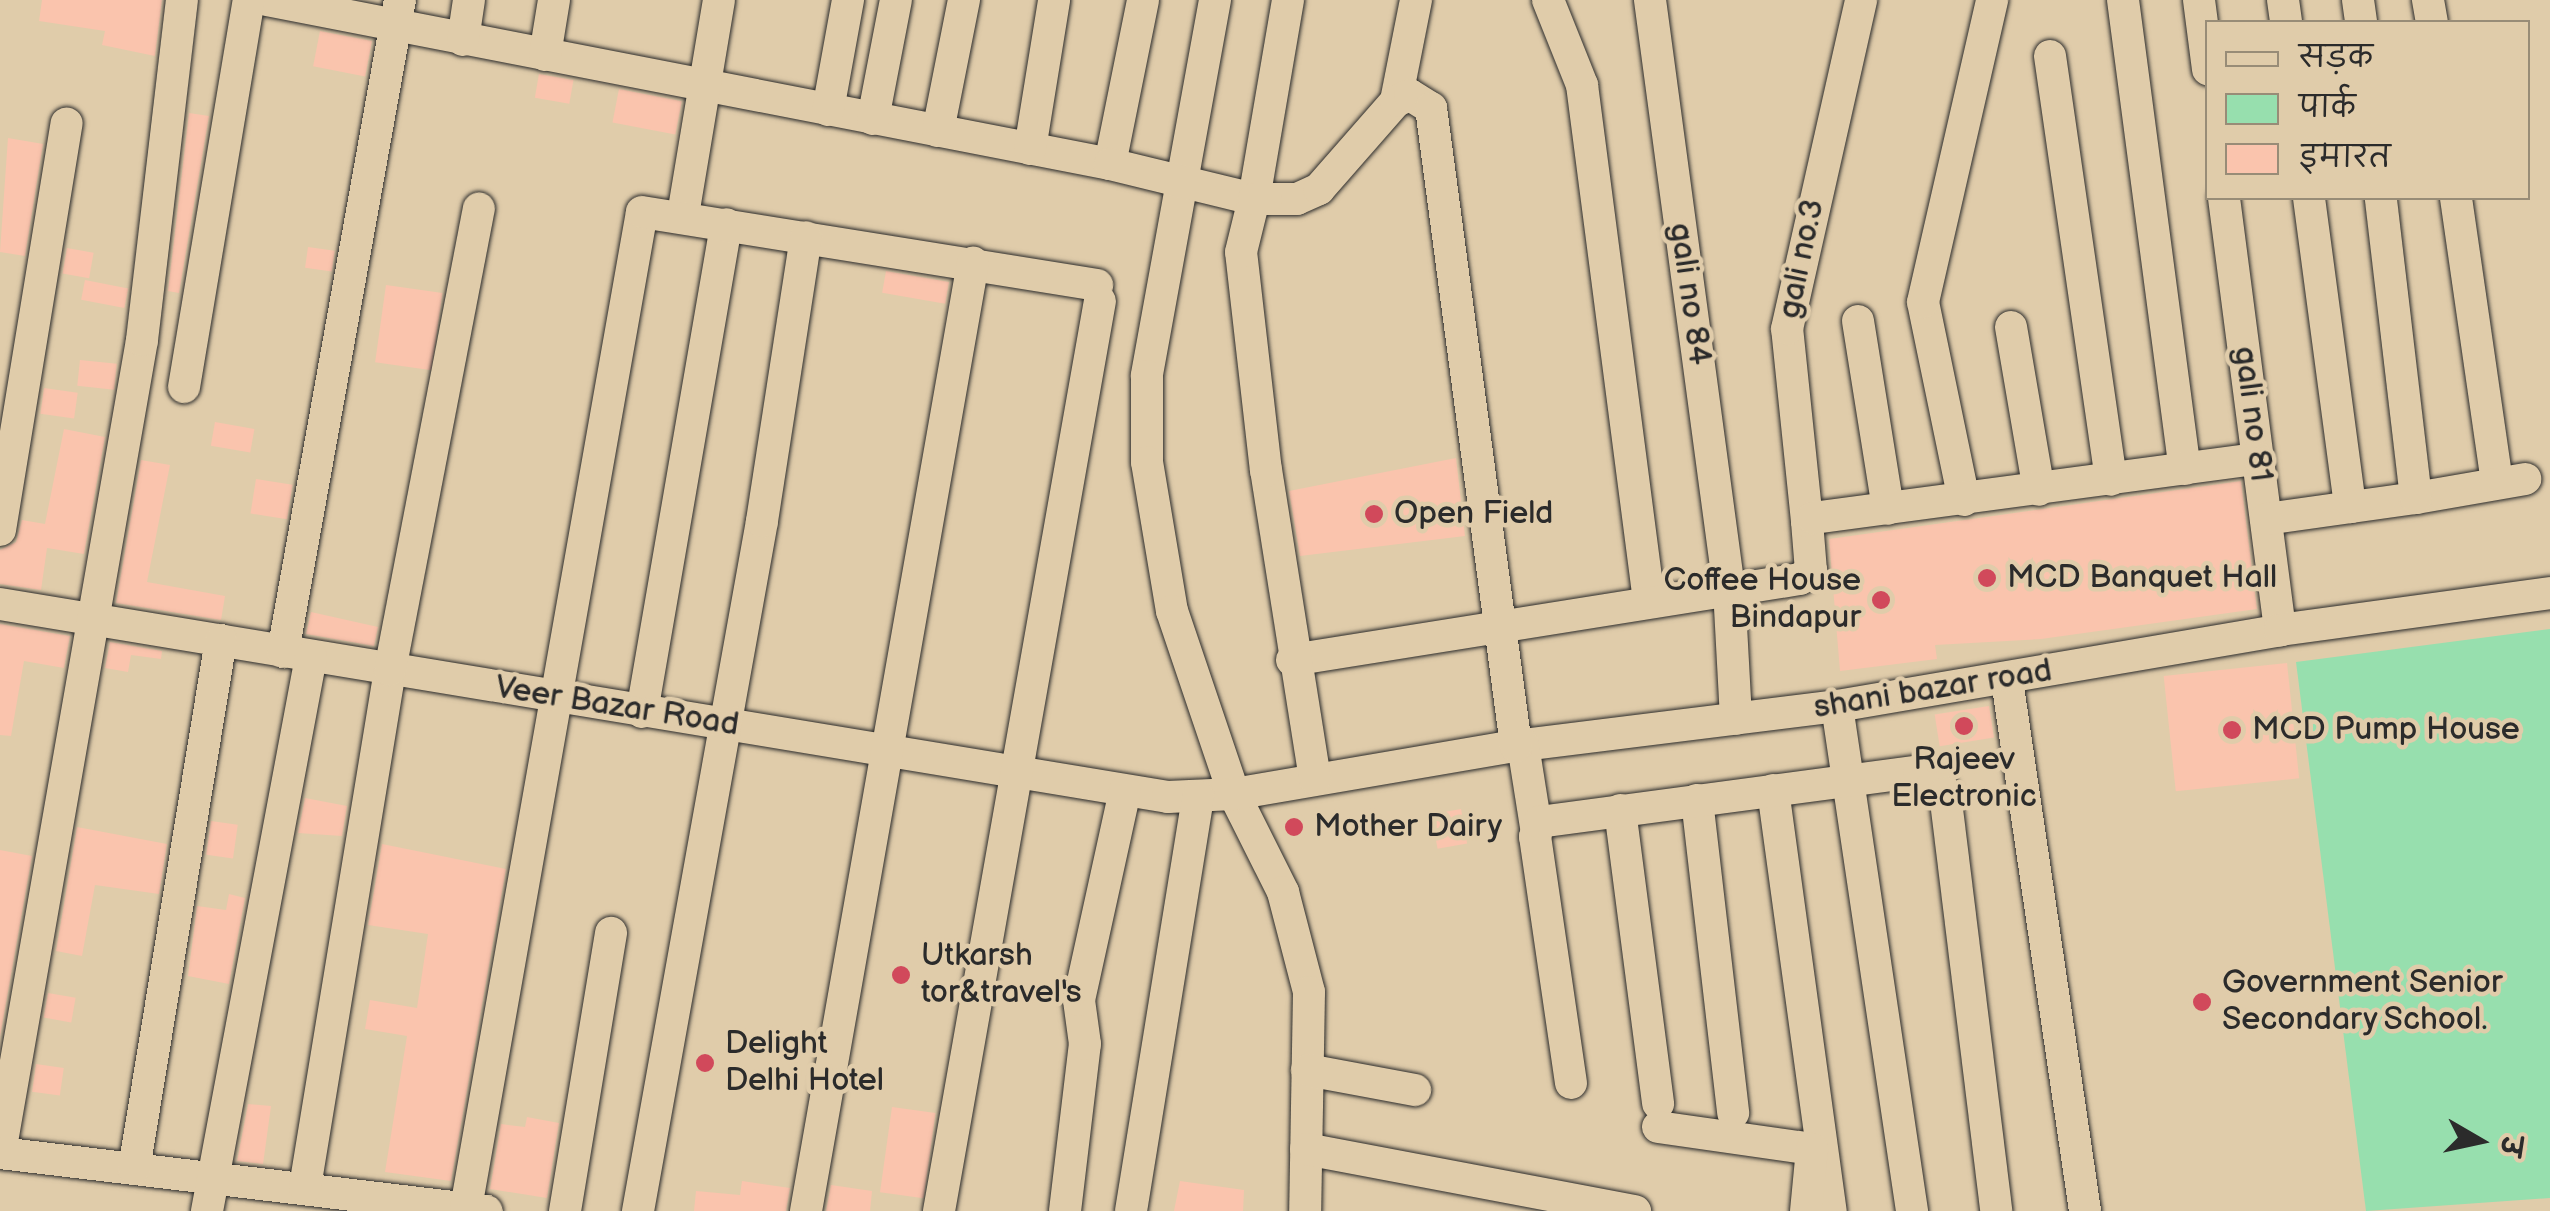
<!DOCTYPE html>
<html>
<head>
<meta charset="utf-8">
<style>
	body { margin:0 }
	#map { position:relative; width:2550px; height:1211px; overflow:hidden; background:#e0ccaa; font-family:"Balsamiq Sans","Playpen Sans Deva",sans-serif }
	div>[style] { position:absolute }
	.green>* { inset:0; background:#97dfae }
	.building>* { inset:0; background:#fac4ad; transform-origin:0 0 }
	.roads { filter:drop-shadow(0 0 2px #2b2b2b) drop-shadow(0 0 2px #2b2b2b) }
	.minor>* { height:32px; margin:-16px; padding:0 16px; transform-origin:16px; border-radius:16px; background:#e0ccaa }
	.dots>* { width:28px; height:28px; translate:-50% -50%; box-sizing:border-box; border:5px solid #e0ccaa; border-radius:50% }
	span { translate:-50% -50%; white-space:nowrap; text-align:center; line-height:1.15; -webkit-text-stroke:9px #e0ccaa; paint-order:stroke }
	.street-label { font-size:32px; color:#2b2b2b }
	.poi-label { font-size:32px; color:#2b2b2b }
	.left { translate:0 -50%; text-align:left }
	.right { translate:-100% -50%; text-align:right }
	.legend { position:absolute; left:2205px; top:20px; width:325px; height:180px; box-sizing:border-box; background:#e0ccaa; border:2px solid #988c77; margin:0; padding:12px 18px; list-style:none; font-size:30px; color:#2b2b2b }
	.legend li { display:flex; align-items:center; gap:20px; height:50px }
	.legend b { width:50px; border:2px solid #988c77 }
	.north { position:absolute; left:2430px; top:1091px; width:100px; height:100px; -webkit-text-stroke:8px #e0ccaa; paint-order:stroke; rotate:99deg; font-size:28px; font-weight:700; line-height:40px; text-align:center; color:#2b2b2b }
	.north::after { content:''; display:block; margin:auto; width:35px; height:45px; background:#2b2b2b; clip-path:polygon(50% 0,100% 100%,50% 72%,0 100%) }
</style>
</head>
<body>
<div id="map">
	<div class="green">
		<i style="clip-path:polygon(2550px 629px,2550px 1198px,2366px 1211px,2296px 662px)"></i>
	</div>
	<div class="building">
		<i style="clip-path:polygon(42px 0,162px 0,155px 56px,102px 45px,105px 31px,39px 21px)"></i>
		<i style="left:320px;top:31px;width:53px;height:36px;rotate:11deg"></i>
		<i style="left:539px;top:74px;width:35px;height:24px;rotate:10deg"></i>
		<i style="left:619px;top:89px;width:64px;height:34px;rotate:11deg"></i>
		<i style="clip-path:polygon(189px 113px,209px 116px,179px 293px,168px 291px)"></i>
		<i style="clip-path:polygon(8px 138px,43px 144px,25px 256px,0 252px)"></i>
		<i style="left:308px;top:247px;width:27px;height:21px;rotate:8deg"></i>
		<i style="left:67px;top:248px;width:27px;height:26px;rotate:10deg"></i>
		<i style="left:886px;top:271px;width:64px;height:22px;rotate:10deg"></i>
		<i style="left:85px;top:280px;width:44px;height:20px;rotate:11deg"></i>
		<i style="left:386px;top:285px;width:57px;height:78px;rotate:8deg"></i>
		<i style="left:80px;top:360px;width:37px;height:26px;rotate:6deg"></i>
		<i style="left:44px;top:388px;width:34px;height:26px;rotate:8deg"></i>
		<i style="left:215px;top:422px;width:40px;height:24px;rotate:10deg"></i>
		<i style="clip-path:polygon(64px 429px,105px 437px,84px 554px,47px 548px,41px 590px,0 584px,0 550px,16px 542px,22px 520px,45px 524px)"></i>
		<i style="clip-path:polygon(1456px 458px,1465px 536px,1300px 556px,1289px 491px)"></i>
		<i style="clip-path:polygon(141px 460px,170px 465px,147px 582px,225px 596px,221px 620px,116px 603px)"></i>
		<i style="left:256px;top:479px;width:37px;height:35px;rotate:9deg"></i>
		<i style="clip-path:polygon(2241px 481px,2257px 609px,2041px 639px,1935px 645px,1937px 659px,1840px 671px,1829px 539px)"></i>
		<i style="clip-path:polygon(311px 612px,378px 627px,374px 646px,306px 634px)"></i>
		<i style="clip-path:polygon(0 624px,70px 636px,64px 668px,24px 661px,11px 736px,0 735px)"></i>
		<i style="clip-path:polygon(110px 642px,162px 651px,161px 659px,131px 655px,128px 672px,105px 668px)"></i>
		<i style="left:2287px;top:663px;width:116px;height:124px;rotate:84deg"></i>
		<i style="left:1989px;top:706px;width:32px;height:55px;rotate:81deg"></i>
		<i style="clip-path:polygon(305px 798px,347px 806px,342px 836px,298px 833px)"></i>
		<i style="left:1461px;top:809px;width:35px;height:30px;rotate:80deg"></i>
		<i style="left:211px;top:821px;width:27px;height:34px;rotate:8deg"></i>
		<i style="clip-path:polygon(77px 827px,167px 844px,159px 894px,95px 885px,82px 956px,56px 951px)"></i>
		<i style="clip-path:polygon(382px 844px,506px 869px,451px 1181px,385px 1172px,407px 1036px,365px 1029px,370px 1000px,417px 1008px,428px 934px,368px 925px)"></i>
		<i style="clip-path:polygon(0 850px,32px 856px,0 1037px)"></i>
		<i style="clip-path:polygon(229px 894px,245px 898px,229px 984px,188px 976px,197px 906px,226px 910px)"></i>
		<i style="left:48px;top:993px;width:28px;height:25px;rotate:10deg"></i>
		<i style="left:36px;top:1064px;width:28px;height:28px;rotate:8deg"></i>
		<i style="clip-path:polygon(248px 1104px,271px 1106px,263px 1164px,237px 1161px)"></i>
		<i style="left:892px;top:1107px;width:44px;height:86px;rotate:8deg"></i>
		<i style="clip-path:polygon(527px 1117px,559px 1123px,547px 1198px,490px 1189px,501px 1124px,525px 1127px)"></i>
		<i style="clip-path:polygon(742px 1181px,790px 1188px,786px 1211px,694px 1211px,696px 1191px,740px 1195px)"></i>
		<i style="clip-path:polygon(1180px 1181px,1244px 1190px,1243px 1211px,1174px 1211px)"></i>
		<i style="clip-path:polygon(831px 1185px,872px 1191px,870px 1211px,826px 1211px)"></i>
	</div>
	<div class="roads">
		<div class="minor">
			<i style="left:267px;top:0;width:859px;rotate:11.01deg"></i>
			<i style="left:1110px;top:164px;width:167px;rotate:-78.6deg"></i>
			<i style="left:1215px;top:0;width:382px;rotate:100.3deg"></i>
			<i style="left:1147px;top:376px;width:86px;rotate:90deg"></i>
			<i style="left:1147px;top:462px;width:151px;rotate:80.5deg"></i>
			<i style="left:1172px;top:611px;width:193px;rotate:71.3deg"></i>
			<i style="left:1234px;top:794px;width:110px;rotate:63.4deg"></i>
			<i style="left:1283px;top:892px;width:103px;rotate:75.4deg"></i>
			<i style="left:1309px;top:992px;width:219px;rotate:91deg"></i>
			<i style="left:1548px;top:0;width:92px;rotate:68.2deg"></i>
			<i style="left:1582px;top:85px;width:520px;rotate:82.6deg"></i>
			<i style="left:1650px;top:0;width:594px;rotate:82.36deg"></i>
			<i style="left:1729px;top:589px;width:130px;rotate:86.9deg"></i>
			<i style="left:2123px;top:0;width:473px;rotate:82.5deg"></i>
			<i style="left:2199px;top:0;width:70px;rotate:82.6deg"></i>
			<i style="left:2283px;top:0;width:22px;rotate:82deg"></i>
			<i style="left:2358px;top:0;width:22px;rotate:82deg"></i>
			<i style="left:2428px;top:0;width:22px;rotate:80deg"></i>
			<i style="left:463px;top:40px;width:40px;rotate:-81.5deg"></i>
			<i style="left:545px;top:55px;width:56px;rotate:-80.7deg"></i>
			<i style="left:2050px;top:56px;width:428px;rotate:81.8deg"></i>
			<i style="left:1396px;top:101px;width:103px;rotate:-78.8deg"></i>
			<i style="left:828px;top:110px;width:112px;rotate:-79.7deg"></i>
			<i style="left:873px;top:119px;width:121px;rotate:-79.1deg"></i>
			<i style="left:938px;top:131px;width:134px;rotate:-78.8deg"></i>
			<i style="left:1030px;top:149px;width:151px;rotate:-80.8deg"></i>
			<i style="left:1110px;top:164px;width:148px;rotate:13.7deg"></i>
			<i style="left:1254px;top:199px;width:202px;rotate:-80.3deg"></i>
			<i style="left:2224px;top:198px;width:436px;rotate:82.6deg"></i>
			<i style="left:2309px;top:198px;width:312px;rotate:82.4deg"></i>
			<i style="left:2456px;top:198px;width:288px;rotate:81.8deg"></i>
			<i style="left:683px;top:215px;width:218px;rotate:-80.5deg"></i>
			<i style="left:1858px;top:321px;width:190px;rotate:80.9deg"></i>
			<i style="left:2011px;top:327px;width:165px;rotate:80.3deg"></i>
			<i style="left:184px;top:387px;width:392px;rotate:-80.5deg"></i>
			<i style="left:2416px;top:498px;width:111px;rotate:-9.9deg"></i>
			<i style="left:1964px;top:500px;width:202px;rotate:-101.7deg"></i>
			<i style="left:1923px;top:302px;width:310px;rotate:-77.1deg"></i>
			<i style="left:2266px;top:519px;width:151px;rotate:-8deg"></i>
			<i style="left:2416px;top:498px;width:302px;rotate:-96.7deg"></i>
			<i style="left:1807px;top:521px;width:193px;rotate:-95.9deg"></i>
			<i style="left:1787px;top:329px;width:337px;rotate:-77.3deg"></i>
			<i style="left:0;top:530px;width:412px;rotate:-80.7deg"></i>
			<i style="left:0;top:604px;width:1184px;rotate:9.38deg"></i>
			<i style="left:1168px;top:797px;width:66px;rotate:-2.6deg"></i>
			<i style="left:1234px;top:794px;width:286px;rotate:-9.7deg"></i>
			<i style="left:1516px;top:746px;width:323px;rotate:-7.1deg"></i>
			<i style="left:1837px;top:706px;width:449px;rotate:-9.7deg"></i>
			<i style="left:2280px;top:630px;width:273px;rotate:-7.8deg"></i>
			<i style="left:283px;top:652px;width:662px;rotate:-79.83deg"></i>
			<i style="left:1292px;top:660px;width:514px;rotate:-9.06deg"></i>
			<i style="left:1800px;top:579px;width:14px;rotate:-36deg"></i>
			<i style="left:1811px;top:571px;width:50px;rotate:-94.6deg"></i>
			<i style="left:1807px;top:521px;width:7px;rotate:-27deg"></i>
			<i style="left:1813px;top:518px;width:449px;rotate:-7.6deg"></i>
			<i style="left:2007px;top:680px;width:537px;rotate:81.64deg"></i>
			<i style="left:1837px;top:706px;width:511px;rotate:81.55deg"></i>
			<i style="left:642px;top:712px;width:495px;rotate:-80.2deg"></i>
			<i style="left:1523px;top:745px;width:83px;rotate:81deg"></i>
			<i style="left:1315px;top:779px;width:312px;rotate:-99deg"></i>
			<i style="left:1266px;top:471px;width:220px;rotate:-96.5deg"></i>
			<i style="left:1241px;top:252px;width:55px;rotate:-76.2deg"></i>
			<i style="left:1254px;top:199px;width:43px"></i>
			<i style="left:1297px;top:199px;width:24px;rotate:-24deg"></i>
			<i style="left:1319px;top:189px;width:117px;rotate:-48.8deg"></i>
			<i style="left:1396px;top:101px;width:15px;rotate:-23deg"></i>
			<i style="left:1410px;top:95px;width:25px;rotate:32deg"></i>
			<i style="left:1431px;top:108px;width:644px;rotate:82.41deg"></i>
			<i style="left:1773px;top:790px;width:425px;rotate:82.2deg"></i>
			<i style="left:1697px;top:800px;width:315px;rotate:83.4deg"></i>
			<i style="left:1620px;top:810px;width:296px;rotate:82.6deg"></i>
			<i style="left:1307px;top:1070px;width:110px;rotate:10.5deg"></i>
			<i style="left:1571px;top:1083px;width:249px;rotate:-98.3deg"></i>
			<i style="left:1535px;top:837px;width:16px;rotate:-75deg"></i>
			<i style="left:1539px;top:822px;width:383px;rotate:-7.6deg"></i>
			<i style="left:1919px;top:771px;width:16px;rotate:14deg"></i>
			<i style="left:1935px;top:775px;width:21px;rotate:61deg"></i>
			<i style="left:1945px;top:793px;width:421px;rotate:83deg"></i>
			<i style="left:1658px;top:1127px;width:156px;rotate:8.1deg"></i>
			<i style="left:1812px;top:1149px;width:62px;rotate:95.5deg"></i>
			<i style="left:1306px;top:1149px;width:335px;rotate:10.7deg"></i>
			<i style="left:0;top:1153px;width:825px;rotate:-80.09deg"></i>
			<i style="left:142px;top:340px;width:342px;rotate:-83.3deg"></i>
			<i style="left:0;top:1153px;width:490px;rotate:6.8deg"></i>
			<i style="left:134px;top:1169px;width:536px;rotate:-80.66deg"></i>
			<i style="left:305px;top:1187px;width:524px;rotate:-80.66deg"></i>
			<i style="left:390px;top:670px;width:470px;rotate:-79.1deg"></i>
			<i style="left:466px;top:1208px;width:1011px;rotate:-79.98deg"></i>
			<i style="left:642px;top:212px;width:461px;rotate:9.1deg"></i>
			<i style="left:207px;top:1211px;width:564px;rotate:-79.37deg"></i>
			<i style="left:565px;top:1211px;width:282px;rotate:-80.6deg"></i>
			<i style="left:638px;top:1211px;width:701px;rotate:-79.81deg"></i>
			<i style="left:762px;top:521px;width:287px;rotate:-81.2deg"></i>
			<i style="left:806px;top:1211px;width:963px;rotate:-80.01deg"></i>
			<i style="left:939px;top:1211px;width:924px;rotate:-79.97deg"></i>
			<i style="left:1065px;top:1211px;width:168px;rotate:-83.2deg"></i>
			<i style="left:1085px;top:1044px;width:44px;rotate:-97.8deg"></i>
			<i style="left:1079px;top:1000px;width:214px;rotate:-77.6deg"></i>
			<i style="left:1131px;top:1211px;width:420px;rotate:-80.8deg"></i>
		</div>
	</div>
	<div class="dots">
		<i style="left:1374px;top:514px;background:#d1495b"></i>
		<i style="left:1987px;top:578px;background:#d1495b"></i>
		<i style="left:1881px;top:600px;background:#d1495b"></i>
		<i style="left:1964px;top:726px;background:#d1495b"></i>
		<i style="left:2232px;top:730px;background:#d1495b"></i>
		<i style="left:1294px;top:827px;background:#d1495b"></i>
		<i style="left:901px;top:975px;background:#d1495b"></i>
		<i style="left:2202px;top:1002px;background:#d1495b"></i>
		<i style="left:705px;top:1063px;background:#d1495b"></i>
	</div>
	<div class="street-label">
		<span style="left:1802px;top:259px;rotate:-78deg">gali no.3</span>
		<span style="left:1689px;top:294px;rotate:82deg">gali no 84</span>
		<span style="left:2252px;top:414px;rotate:83deg">gali no 81</span>
		<span style="left:1933px;top:690px;rotate:-9deg">shani bazar road</span>
		<span style="left:617px;top:707px;rotate:9deg">Veer Bazar Road</span>
	</div>
	<div class="poi-label">
		<span class="left" style="left:1394px;top:514px">Open Field</span>
		<span class="left" style="left:2007px;top:578px">MCD Banquet Hall</span>
		<span class="right" style="left:1861px;top:600px">Coffee House<br>Bindapur</span>
		<span class="left" style="left:2252px;top:730px">MCD Pump House</span>
		<span style="left:1964px;top:779px">Rajeev<br>Electronic</span>
		<span class="left" style="left:1314px;top:827px">Mother Dairy</span>
		<span class="left" style="left:921px;top:975px">Utkarsh<br>tor&amp;travel's</span>
		<span class="left" style="left:2222px;top:1002px">Government Senior<br>Secondary School.</span>
		<span class="left" style="left:725px;top:1063px">Delight<br>Delhi Hotel</span>
	</div>
	<ul class="legend">
	<li><b style="height:12px;background:#e0ccaa"></b>सड़क</li>
	<li><b style="height:28px;background:#97dfae"></b>पार्क</li>
	<li><b style="height:28px;background:#fac4ad"></b>इमारत</li>
	</ul>
	<div class="north">उ</div>
</div>
</body>
</html>
